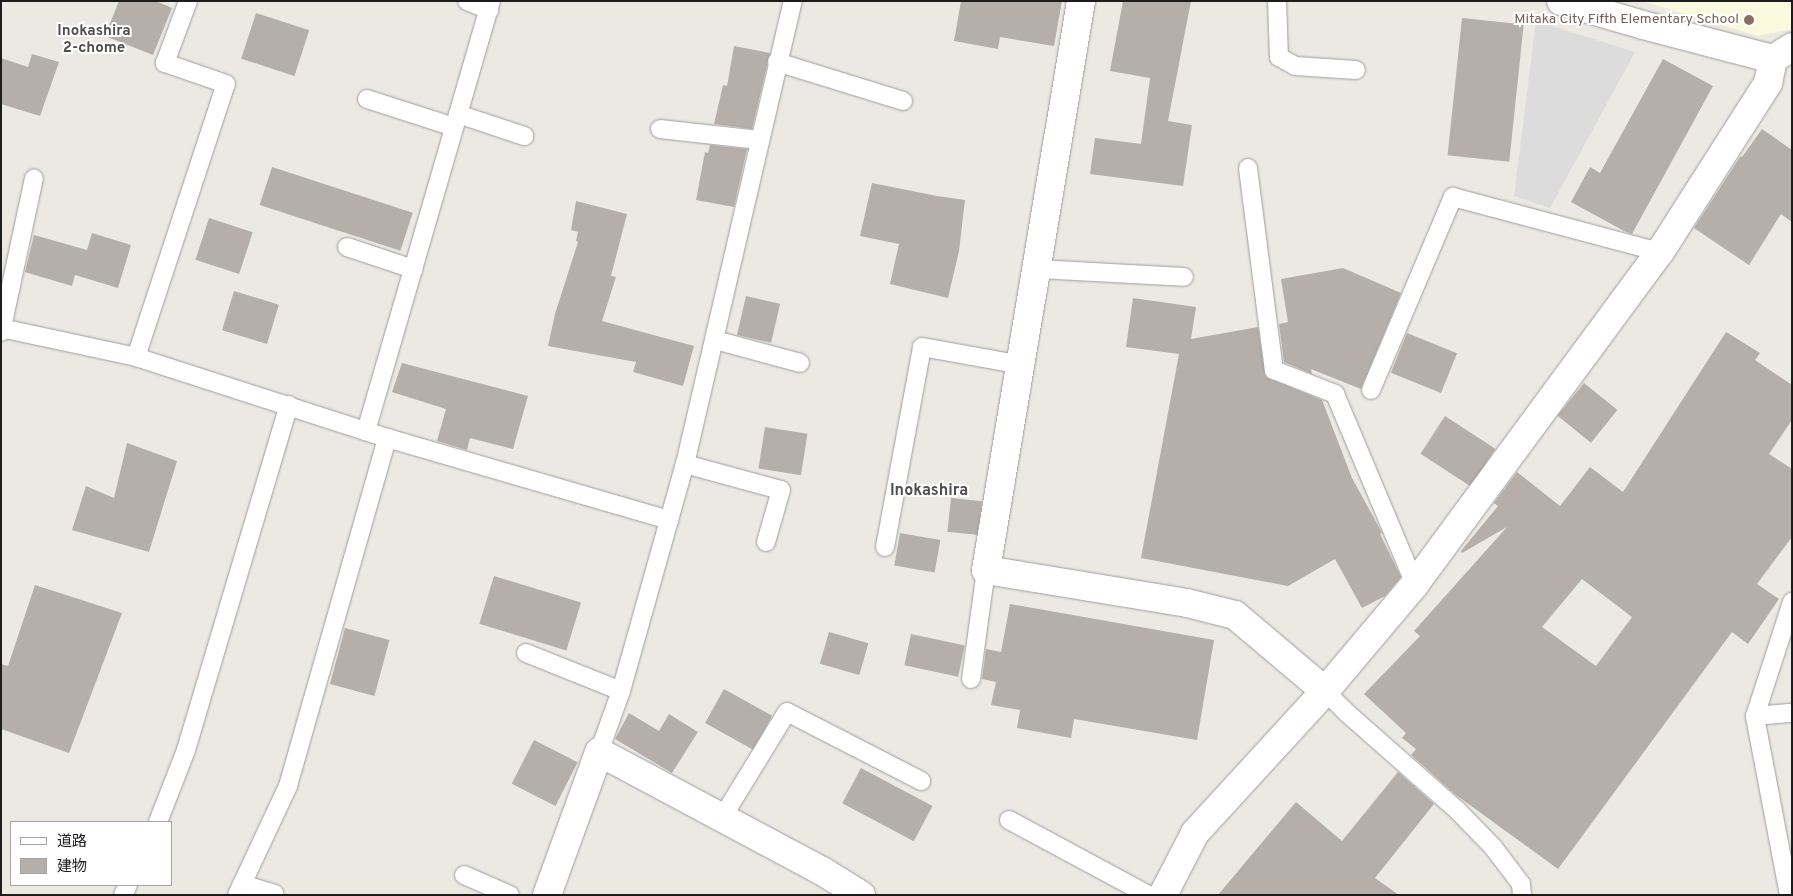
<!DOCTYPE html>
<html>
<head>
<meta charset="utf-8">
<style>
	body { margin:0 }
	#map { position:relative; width:1793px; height:896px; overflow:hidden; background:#ece9e3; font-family:Overpass,"Noto Sans JP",sans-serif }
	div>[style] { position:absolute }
	.education>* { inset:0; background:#faf9de }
	.parking>* { inset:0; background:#dcdcdc }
	.building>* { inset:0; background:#b5aea9; transform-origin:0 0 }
	.roads { filter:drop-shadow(0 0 1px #9d9d9d) drop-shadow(0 0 1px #9d9d9d) }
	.lane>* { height:18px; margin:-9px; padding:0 9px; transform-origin:9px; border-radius:9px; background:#fff }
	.street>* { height:28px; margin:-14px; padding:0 14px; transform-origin:14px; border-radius:14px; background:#fff }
	.dots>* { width:14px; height:14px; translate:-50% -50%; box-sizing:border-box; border:2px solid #fff; border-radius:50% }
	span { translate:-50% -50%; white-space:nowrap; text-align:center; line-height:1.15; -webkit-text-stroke:4px #fff; paint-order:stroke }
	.education-label { font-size:14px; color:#785e54 }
	.right { translate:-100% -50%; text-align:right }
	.neighbourhood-label { font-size:15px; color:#4f4f4f; font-weight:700 }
	.quarter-label { font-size:16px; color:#4f4f4f; font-weight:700 }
	.frame { position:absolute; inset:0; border:2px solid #1c1c1c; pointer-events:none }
	.legend { position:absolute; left:10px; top:821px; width:162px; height:65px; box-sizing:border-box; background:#fff; border:1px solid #a4a4a4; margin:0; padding:6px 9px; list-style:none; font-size:15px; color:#1c1c1c }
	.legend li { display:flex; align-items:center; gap:10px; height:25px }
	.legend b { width:25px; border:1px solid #a4a4a4 }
</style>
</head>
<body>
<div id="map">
	<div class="education">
		<i style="clip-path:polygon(1642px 1px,1792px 1px,1792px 29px,1758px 36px)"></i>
	</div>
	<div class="parking">
		<i style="clip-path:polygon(1536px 21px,1635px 52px,1550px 208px,1514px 196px)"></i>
	</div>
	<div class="building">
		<i style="clip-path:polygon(119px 1px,156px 1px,172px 8px,153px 55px,105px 36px)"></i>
		<i style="clip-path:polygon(961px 1px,1062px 1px,1054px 46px,1000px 37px,998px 49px,954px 41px)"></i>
		<i style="clip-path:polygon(1123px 1px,1191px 1px,1168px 121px,1192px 125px,1183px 186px,1090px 174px,1095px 138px,1141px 144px,1150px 78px,1110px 71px)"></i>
		<i style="left:256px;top:13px;width:56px;height:48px;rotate:18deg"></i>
		<i style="left:1462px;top:18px;width:62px;height:138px;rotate:6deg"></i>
		<i style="clip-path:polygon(734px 46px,770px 53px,752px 129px,714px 124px,723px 85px,727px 86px)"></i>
		<i style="clip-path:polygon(32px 54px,59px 62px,40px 116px,1px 104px,1px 58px,28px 67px)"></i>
		<i style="clip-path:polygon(1663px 59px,1713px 86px,1632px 234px,1624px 231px,1571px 202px,1590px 167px,1600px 173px)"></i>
		<i style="clip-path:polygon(1762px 129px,1792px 150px,1792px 222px,1781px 214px,1749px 265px,1694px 228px,1740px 157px,1742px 157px)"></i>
		<i style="clip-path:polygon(710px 145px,747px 149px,734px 207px,696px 200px,705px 152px,708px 153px)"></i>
		<i style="left:272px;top:167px;width:148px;height:40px;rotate:18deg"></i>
		<i style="clip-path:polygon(872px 183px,937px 196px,965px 200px,959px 251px,948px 298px,890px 284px,899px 244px,860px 236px)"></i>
		<i style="clip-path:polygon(576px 201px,627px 214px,611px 276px,616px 277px,602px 321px,694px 346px,683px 386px,633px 372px,636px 362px,548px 346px,555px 314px,578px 242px,576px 241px,578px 232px,571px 230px)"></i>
		<i style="left:209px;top:218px;width:46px;height:44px;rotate:18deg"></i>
		<i style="clip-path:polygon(92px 233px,131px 245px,118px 288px,75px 275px,72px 286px,25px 272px,34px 235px,87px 250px)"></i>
		<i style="clip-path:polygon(1343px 268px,1401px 293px,1361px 389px,1311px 369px,1312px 374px,1284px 362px,1279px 324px,1288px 322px,1281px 279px)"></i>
		<i style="left:234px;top:291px;width:47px;height:41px;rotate:17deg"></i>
		<i style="left:746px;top:296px;width:35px;height:40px;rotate:13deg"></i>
		<i style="clip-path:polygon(1133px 298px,1196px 307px,1191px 339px,1258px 327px,1266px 377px,1322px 400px,1352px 478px,1380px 529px,1382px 533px,1380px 534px,1401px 577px,1385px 596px,1362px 608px,1335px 559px,1288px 586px,1141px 558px,1179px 354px,1126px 347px)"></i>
		<i style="clip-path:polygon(evenodd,1726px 332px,1760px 353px,1755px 360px,1792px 385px,1792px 420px,1769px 454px,1792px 469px,1792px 537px,1757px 584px,1779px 599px,1748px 644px,1732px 632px,1558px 869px,1456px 795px,1411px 755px,1416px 749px,1402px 738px,1406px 733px,1364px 694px,1420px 636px,1414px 631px,1507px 527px,1462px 553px,1461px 551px,1498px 506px,1494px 503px,1517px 472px,1560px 506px,1590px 467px,1623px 492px,1726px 332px,1582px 579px,1632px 617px,1596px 666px,1542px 627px,1582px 579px)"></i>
		<i style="left:1407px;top:333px;width:54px;height:43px;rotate:22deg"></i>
		<i style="clip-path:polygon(402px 363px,528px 396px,513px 449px,470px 438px,467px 450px,437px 441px,446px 409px,392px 392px)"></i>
		<i style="left:1584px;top:383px;width:43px;height:42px;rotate:39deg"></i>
		<i style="left:1445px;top:416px;width:60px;height:45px;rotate:33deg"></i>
		<i style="left:765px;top:427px;width:43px;height:42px;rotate:9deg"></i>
		<i style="clip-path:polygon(127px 443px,177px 461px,149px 552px,72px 530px,86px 486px,114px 498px)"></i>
		<i style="left:951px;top:498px;width:31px;height:34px;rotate:6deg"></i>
		<i style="left:900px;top:533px;width:41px;height:33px;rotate:10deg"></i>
		<i style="left:494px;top:576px;width:91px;height:50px;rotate:17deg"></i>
		<i style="clip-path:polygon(35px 585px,122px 613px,69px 753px,1px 729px,1px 664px,8px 666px)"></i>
		<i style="clip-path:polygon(1010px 604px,1214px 640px,1197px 740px,1074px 719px,1071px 738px,1017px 728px,1020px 710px,991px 705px,996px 682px,982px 679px,986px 649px,1001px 652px)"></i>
		<i style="left:345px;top:628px;width:46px;height:58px;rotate:15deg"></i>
		<i style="left:829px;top:632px;width:41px;height:33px;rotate:16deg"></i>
		<i style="left:911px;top:634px;width:55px;height:32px;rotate:12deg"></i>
		<i style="left:724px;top:689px;width:55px;height:39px;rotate:29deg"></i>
		<i style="clip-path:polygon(629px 713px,659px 731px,669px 714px,698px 732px,672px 773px,615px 739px)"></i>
		<i style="left:534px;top:740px;width:49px;height:49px;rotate:27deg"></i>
		<i style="left:861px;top:768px;width:81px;height:40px;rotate:28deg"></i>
		<i style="clip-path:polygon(1398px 772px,1434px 804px,1375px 878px,1399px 895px,1218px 895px,1296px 802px,1342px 841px)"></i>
	</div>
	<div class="roads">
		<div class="lane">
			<i style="left:467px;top:1px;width:24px;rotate:22deg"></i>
			<i style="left:1277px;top:1px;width:56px;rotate:88deg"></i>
			<i style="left:1279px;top:57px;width:18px;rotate:29deg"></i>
			<i style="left:1295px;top:66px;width:61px;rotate:3.8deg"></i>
			<i style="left:777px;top:62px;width:132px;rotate:17.2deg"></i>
			<i style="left:367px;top:99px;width:91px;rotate:17.8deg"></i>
			<i style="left:458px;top:114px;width:70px;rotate:18.4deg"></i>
			<i style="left:660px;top:129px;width:100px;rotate:6.3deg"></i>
			<i style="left:1248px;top:168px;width:204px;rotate:82.7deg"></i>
			<i style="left:1274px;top:370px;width:66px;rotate:21.5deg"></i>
			<i style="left:1335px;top:394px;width:206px;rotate:67.2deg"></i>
			<i style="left:347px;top:247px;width:70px;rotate:18.4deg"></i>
			<i style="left:1038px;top:269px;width:146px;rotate:3.1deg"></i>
			<i style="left:1px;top:328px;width:138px;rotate:12.1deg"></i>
			<i style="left:136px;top:357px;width:264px;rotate:17.9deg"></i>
			<i style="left:387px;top:438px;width:294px;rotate:16.2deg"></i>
			<i style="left:1px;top:332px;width:157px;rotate:-77.9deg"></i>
			<i style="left:715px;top:340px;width:88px;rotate:15.1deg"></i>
			<i style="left:136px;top:357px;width:287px;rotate:-71.8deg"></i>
			<i style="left:226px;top:84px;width:65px;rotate:-161deg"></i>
			<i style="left:165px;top:63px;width:66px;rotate:-69.6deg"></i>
			<i style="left:1371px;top:390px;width:210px;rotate:-67deg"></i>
			<i style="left:1453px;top:197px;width:214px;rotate:14.9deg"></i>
			<i style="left:366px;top:431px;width:448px;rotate:-73.8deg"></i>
			<i style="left:685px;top:464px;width:99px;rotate:15.2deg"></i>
			<i style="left:781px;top:490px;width:54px;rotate:106.1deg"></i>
			<i style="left:885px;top:547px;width:203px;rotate:-79.5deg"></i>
			<i style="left:922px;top:347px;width:102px;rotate:10.2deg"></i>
			<i style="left:526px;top:653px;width:102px;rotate:21.8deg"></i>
			<i style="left:971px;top:679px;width:110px;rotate:-82.2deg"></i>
			<i style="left:1325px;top:691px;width:31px;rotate:45deg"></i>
			<i style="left:1347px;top:713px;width:147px;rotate:41.4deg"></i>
			<i style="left:1457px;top:810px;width:52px;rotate:45.8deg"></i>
			<i style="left:1493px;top:847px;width:46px;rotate:52.9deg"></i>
			<i style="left:1521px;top:884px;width:11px;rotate:85deg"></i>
			<i style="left:1755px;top:716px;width:37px;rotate:-5deg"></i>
			<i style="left:599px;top:752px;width:65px;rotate:-70.2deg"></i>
			<i style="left:621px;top:691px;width:236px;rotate:-74.3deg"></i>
			<i style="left:685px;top:464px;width:475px;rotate:-76.9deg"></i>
			<i style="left:722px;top:818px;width:124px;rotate:-58.5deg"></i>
			<i style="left:787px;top:712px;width:151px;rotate:27.2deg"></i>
			<i style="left:1009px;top:820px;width:158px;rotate:28.3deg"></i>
			<i style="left:158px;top:822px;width:77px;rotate:-68.7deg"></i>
			<i style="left:186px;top:750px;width:360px;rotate:-73.4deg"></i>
			<i style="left:464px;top:875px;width:50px;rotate:23.5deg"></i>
			<i style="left:242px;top:884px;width:34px;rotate:17deg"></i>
			<i style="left:123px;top:895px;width:11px;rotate:-63deg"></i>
			<i style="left:237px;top:895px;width:120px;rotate:-64.9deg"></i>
			<i style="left:288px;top:786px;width:362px;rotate:-74.1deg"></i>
			<i style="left:1789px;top:895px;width:182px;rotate:-100.8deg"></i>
			<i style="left:1755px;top:716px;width:120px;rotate:-72deg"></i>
		</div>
		<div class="street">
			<i style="left:1081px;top:1px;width:577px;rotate:99.48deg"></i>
			<i style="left:986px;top:570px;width:204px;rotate:9.3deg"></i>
			<i style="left:1187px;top:603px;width:49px;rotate:14deg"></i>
			<i style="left:1235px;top:615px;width:118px;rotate:40.2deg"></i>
			<i style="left:1561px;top:1px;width:85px;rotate:16.3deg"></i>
			<i style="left:1643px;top:25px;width:134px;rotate:14.7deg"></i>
			<i style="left:1773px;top:59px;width:22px;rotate:-32deg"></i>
			<i style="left:547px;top:895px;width:152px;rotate:-70deg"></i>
			<i style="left:599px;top:752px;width:253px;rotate:28.1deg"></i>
			<i style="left:822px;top:871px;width:46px;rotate:31.6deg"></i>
			<i style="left:1163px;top:895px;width:70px;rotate:-62.7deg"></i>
			<i style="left:1195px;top:833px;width:193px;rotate:-47.5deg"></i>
			<i style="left:1325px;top:691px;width:140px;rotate:-49.9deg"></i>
			<i style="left:1415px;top:584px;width:413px;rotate:-53.6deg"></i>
			<i style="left:1660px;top:252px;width:201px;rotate:-57.4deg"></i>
			<i style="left:1768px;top:83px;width:25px;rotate:-78deg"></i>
		</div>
	</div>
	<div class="dots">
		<i style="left:1749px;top:20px;background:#8d6e63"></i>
	</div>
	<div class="education-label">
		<span class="right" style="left:1739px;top:20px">Mitaka City Fifth Elementary School</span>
	</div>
	<div class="neighbourhood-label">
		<span style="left:94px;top:40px">Inokashira<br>2-chome</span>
	</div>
	<div class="quarter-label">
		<span style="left:929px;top:491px">Inokashira</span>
	</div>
	<div class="frame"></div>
	<ul class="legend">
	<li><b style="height:6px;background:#fff"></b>道路</li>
	<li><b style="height:14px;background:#b5aea9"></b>建物</li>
	</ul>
</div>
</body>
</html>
